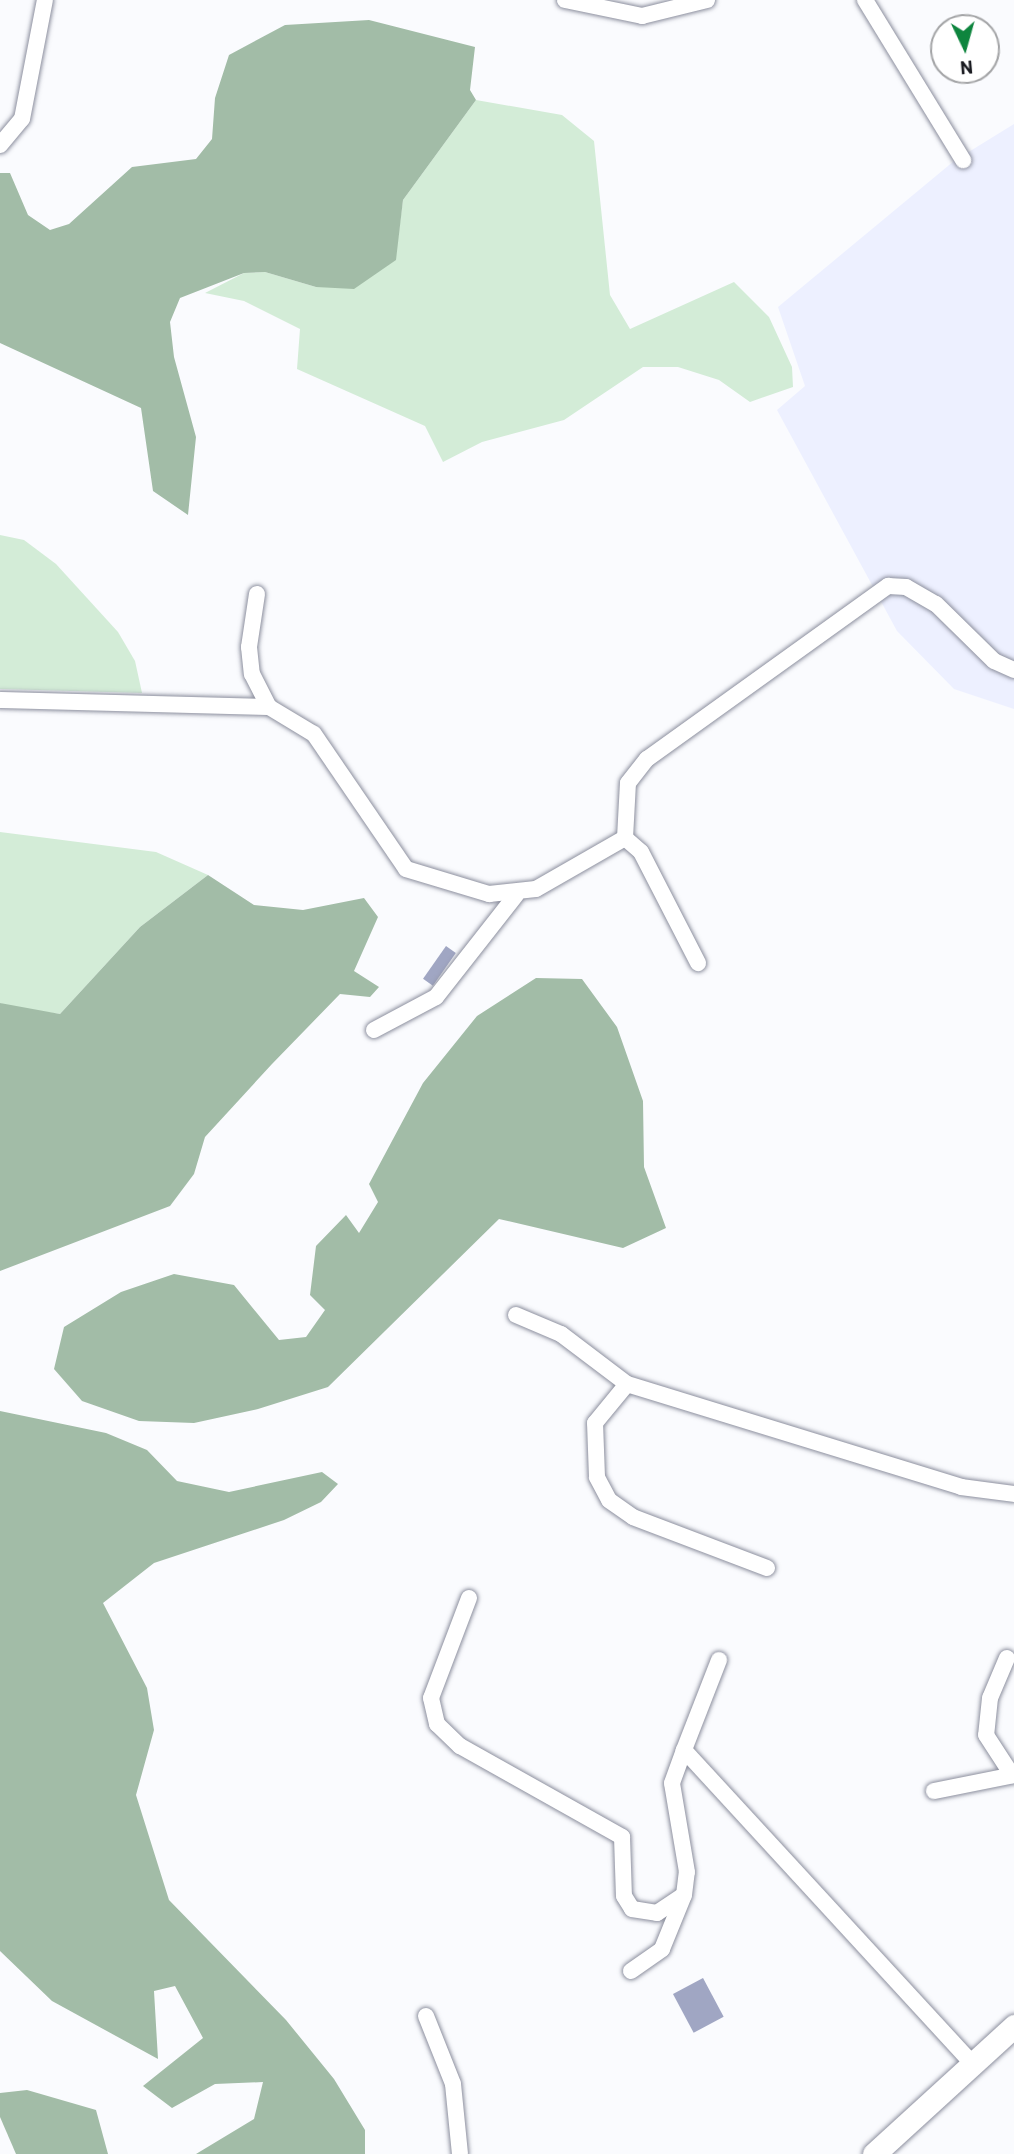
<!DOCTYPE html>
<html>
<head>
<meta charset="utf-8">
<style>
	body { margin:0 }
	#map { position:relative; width:1014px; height:2154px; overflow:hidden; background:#fafbfe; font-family:Barlow,sans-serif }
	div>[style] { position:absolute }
	.built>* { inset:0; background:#edf0ff }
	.green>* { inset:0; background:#d3ecd7 }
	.forest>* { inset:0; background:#a2bca7 }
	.water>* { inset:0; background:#a0a6c3; transform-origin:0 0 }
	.roads { filter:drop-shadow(0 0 2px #8c8f9e) drop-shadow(0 0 2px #8c8f9e) }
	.street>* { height:16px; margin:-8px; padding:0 8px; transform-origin:8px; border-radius:8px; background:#fff }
	.secondary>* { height:23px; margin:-11.5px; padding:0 11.5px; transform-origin:11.5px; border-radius:11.5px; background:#fff }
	span { translate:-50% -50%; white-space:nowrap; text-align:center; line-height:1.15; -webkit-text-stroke:6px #fff; paint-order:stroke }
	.north { position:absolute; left:930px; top:14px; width:70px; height:70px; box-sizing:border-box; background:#fff; border:2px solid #a3a4a6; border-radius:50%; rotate:175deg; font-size:19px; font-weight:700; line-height:28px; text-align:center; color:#1a1b21 }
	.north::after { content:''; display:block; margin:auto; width:24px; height:32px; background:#0e853e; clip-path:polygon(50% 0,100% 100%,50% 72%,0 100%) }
</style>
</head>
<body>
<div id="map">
	<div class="built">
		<i style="clip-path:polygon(1014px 124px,1014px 709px,954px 689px,897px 631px,777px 410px,805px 386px,778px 307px,954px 161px)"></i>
	</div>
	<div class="green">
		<i style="clip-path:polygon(476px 100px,562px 115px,594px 141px,610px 295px,630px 329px,734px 282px,769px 317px,792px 367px,793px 387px,750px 402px,719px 380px,678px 367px,643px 367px,564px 420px,482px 442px,443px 462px,425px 426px,297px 369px,300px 329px,244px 301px,205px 293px,244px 273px,265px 272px,316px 287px,395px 260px,403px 200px)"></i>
		<i style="clip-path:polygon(0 535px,24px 540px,56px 564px,118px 632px,135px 661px,142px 693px,0 689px)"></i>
		<i style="clip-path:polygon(0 832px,156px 852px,208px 875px,140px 927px,60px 1014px,10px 1007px,0 1003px)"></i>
	</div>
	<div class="forest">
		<i style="clip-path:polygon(369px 20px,475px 47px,470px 90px,476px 100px,403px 200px,396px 260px,354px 289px,316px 287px,265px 272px,244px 273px,180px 298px,170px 322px,174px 357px,196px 437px,188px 515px,153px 491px,141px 408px,0 343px,0 173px,10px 173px,28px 215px,50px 230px,69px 224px,132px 167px,196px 159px,212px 139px,215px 98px,229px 55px,285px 25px)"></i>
		<i style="clip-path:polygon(208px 875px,254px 905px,303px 910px,364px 898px,378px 917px,354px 971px,379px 987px,370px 997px,340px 994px,272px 1064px,205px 1137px,194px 1174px,170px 1206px,0 1271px,0 1003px,60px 1014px,140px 927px)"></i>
		<i style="clip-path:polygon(536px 978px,582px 979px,617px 1027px,643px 1101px,644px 1167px,666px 1228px,623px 1248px,499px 1219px,328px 1387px,258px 1409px,194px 1423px,139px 1421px,82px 1401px,54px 1369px,64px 1327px,121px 1292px,174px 1274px,234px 1285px,279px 1340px,306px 1337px,325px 1310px,310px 1295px,316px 1246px,346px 1215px,359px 1233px,378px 1202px,369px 1184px,423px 1083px,477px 1016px)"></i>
		<i style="clip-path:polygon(0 1411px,106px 1433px,147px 1450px,177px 1481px,229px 1492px,322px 1472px,338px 1484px,321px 1502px,284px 1520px,154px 1563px,103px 1603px,147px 1688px,154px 1730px,136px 1795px,169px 1900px,286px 2020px,334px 2079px,365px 2130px,365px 2154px,196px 2154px,254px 2119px,263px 2082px,215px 2084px,172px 2108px,143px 2086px,203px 2038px,175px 1986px,154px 1991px,158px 2059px,52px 2001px,0 1951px)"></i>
		<i style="clip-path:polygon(27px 2090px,96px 2110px,108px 2154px,16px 2154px,0 2117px,0 2093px)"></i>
	</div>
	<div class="water">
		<i style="left:446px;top:946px;width:12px;height:40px;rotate:35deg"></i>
		<i style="left:703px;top:1978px;width:44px;height:34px;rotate:62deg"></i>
	</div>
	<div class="roads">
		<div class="street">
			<i style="left:565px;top:0;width:79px;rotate:11.7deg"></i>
			<i style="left:642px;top:16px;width:67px;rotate:-13.8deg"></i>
			<i style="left:865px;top:0;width:188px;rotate:58.5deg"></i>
			<i style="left:0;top:145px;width:34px;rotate:-50deg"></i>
			<i style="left:22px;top:119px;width:121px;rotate:-79.1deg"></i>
			<i style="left:257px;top:594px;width:54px;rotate:98.6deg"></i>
			<i style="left:249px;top:647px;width:27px;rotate:84deg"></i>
			<i style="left:252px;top:674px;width:37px;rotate:63deg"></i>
			<i style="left:269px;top:707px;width:52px;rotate:31deg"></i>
			<i style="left:314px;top:734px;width:163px;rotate:55.7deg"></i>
			<i style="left:406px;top:869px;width:87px;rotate:16.8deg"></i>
			<i style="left:489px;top:894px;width:47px;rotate:-6.1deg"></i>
			<i style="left:536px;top:889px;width:103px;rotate:-29.8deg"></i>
			<i style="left:625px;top:838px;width:55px;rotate:-86.9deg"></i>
			<i style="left:628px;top:783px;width:31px;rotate:-52deg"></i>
			<i style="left:647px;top:759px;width:297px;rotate:-35.7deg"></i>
			<i style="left:888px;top:586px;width:18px;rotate:3deg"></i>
			<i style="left:906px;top:587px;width:34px;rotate:30deg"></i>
			<i style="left:936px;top:604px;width:81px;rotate:44.5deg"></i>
			<i style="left:994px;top:661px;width:22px;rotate:24deg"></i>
			<i style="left:0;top:700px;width:269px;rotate:1.5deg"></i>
			<i style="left:625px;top:838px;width:21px;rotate:41deg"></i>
			<i style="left:641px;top:852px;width:125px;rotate:62.8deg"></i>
			<i style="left:374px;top:1030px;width:70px;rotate:-28deg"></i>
			<i style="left:436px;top:997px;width:130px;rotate:-51.9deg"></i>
			<i style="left:516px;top:1315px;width:49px;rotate:22.9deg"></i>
			<i style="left:561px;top:1334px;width:83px;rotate:37.1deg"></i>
			<i style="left:767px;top:1568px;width:143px;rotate:-159.2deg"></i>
			<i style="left:633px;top:1517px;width:29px;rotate:-145deg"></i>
			<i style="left:609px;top:1500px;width:26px;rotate:-118deg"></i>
			<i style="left:597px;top:1477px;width:54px;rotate:-92.1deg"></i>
			<i style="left:595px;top:1423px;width:50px;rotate:-50.6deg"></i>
			<i style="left:627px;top:1384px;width:350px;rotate:17.1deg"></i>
			<i style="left:961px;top:1487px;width:53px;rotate:7.5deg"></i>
			<i style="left:469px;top:1598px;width:107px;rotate:110.8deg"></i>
			<i style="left:431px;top:1698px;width:27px;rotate:77deg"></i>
			<i style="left:437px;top:1724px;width:32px;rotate:44deg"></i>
			<i style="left:460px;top:1746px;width:186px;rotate:29.3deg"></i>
			<i style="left:622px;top:1837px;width:59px;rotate:88.1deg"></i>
			<i style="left:624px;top:1896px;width:15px;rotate:58deg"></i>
			<i style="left:632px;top:1909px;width:25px;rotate:9deg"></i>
			<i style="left:657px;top:1913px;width:32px;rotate:-34deg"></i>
			<i style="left:1007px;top:1658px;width:43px;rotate:113deg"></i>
			<i style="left:990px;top:1698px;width:37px;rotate:96deg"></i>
			<i style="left:986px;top:1735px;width:48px;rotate:57deg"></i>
			<i style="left:719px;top:1660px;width:97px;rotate:111.3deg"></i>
			<i style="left:684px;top:1750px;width:423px;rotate:47.4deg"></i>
			<i style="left:934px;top:1791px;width:82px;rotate:-11.3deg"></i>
			<i style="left:631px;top:1971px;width:38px;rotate:-35deg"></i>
			<i style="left:662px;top:1949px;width:58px;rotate:-67.8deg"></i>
			<i style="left:684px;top:1895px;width:23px;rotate:-83deg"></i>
			<i style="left:687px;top:1872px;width:90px;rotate:-99.6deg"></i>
			<i style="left:672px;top:1783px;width:35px;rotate:-70deg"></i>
			<i style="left:426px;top:2016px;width:73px;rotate:68.3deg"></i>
			<i style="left:453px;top:2084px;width:70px;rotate:84.3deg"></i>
		</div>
		<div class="secondary">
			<i style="left:874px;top:2154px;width:190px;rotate:-42.4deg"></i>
		</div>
	</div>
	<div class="north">N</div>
</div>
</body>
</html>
